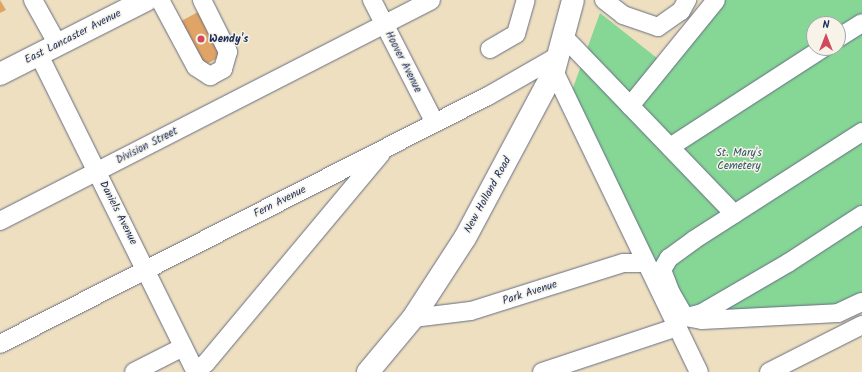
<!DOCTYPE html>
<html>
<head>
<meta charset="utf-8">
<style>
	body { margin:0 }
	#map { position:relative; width:862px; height:372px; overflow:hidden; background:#eedfc0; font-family:Kalam,sans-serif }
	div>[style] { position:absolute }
	.green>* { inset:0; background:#86d696 }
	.building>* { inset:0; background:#dfa466; transform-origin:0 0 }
	.roads { filter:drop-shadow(0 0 1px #656d80) drop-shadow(0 0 1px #656d80) }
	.minor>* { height:18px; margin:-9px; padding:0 9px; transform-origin:9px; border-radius:9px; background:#fff }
	.major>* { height:22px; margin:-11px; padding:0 11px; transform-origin:11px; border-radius:11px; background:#fff }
	.dots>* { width:11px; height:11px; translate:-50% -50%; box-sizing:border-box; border:2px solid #f7f3e8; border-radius:50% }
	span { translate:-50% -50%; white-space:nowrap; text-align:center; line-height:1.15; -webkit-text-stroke:3px #f7f3e8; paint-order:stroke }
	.street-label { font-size:11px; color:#1b2f5e }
	.poi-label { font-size:11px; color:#1b2f5e; font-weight:700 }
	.left { translate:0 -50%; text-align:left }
	.park-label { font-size:11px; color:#36596c }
	.north { position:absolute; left:806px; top:16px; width:40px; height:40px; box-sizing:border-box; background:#f7f3e8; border:1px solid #9fa5b1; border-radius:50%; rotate:0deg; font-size:11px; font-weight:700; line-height:16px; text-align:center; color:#1b2f5e }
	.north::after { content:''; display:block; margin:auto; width:14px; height:18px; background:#d1495b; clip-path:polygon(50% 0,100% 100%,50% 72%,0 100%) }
</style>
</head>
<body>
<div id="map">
	<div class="green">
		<i style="clip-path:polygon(evenodd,712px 0,862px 0,862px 308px,683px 325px,570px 96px,600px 13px,662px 62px,712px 0,814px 24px,838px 24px,838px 48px,814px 48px,814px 24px)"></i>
	</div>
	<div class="building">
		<i style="clip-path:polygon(0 0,6px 10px,0 13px)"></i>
		<i style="left:198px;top:12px;width:50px;height:20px;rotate:62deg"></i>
	</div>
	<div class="roads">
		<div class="minor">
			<i style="left:33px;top:0;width:51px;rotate:60.9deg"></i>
			<i style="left:160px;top:0;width:76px;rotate:61.8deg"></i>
			<i style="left:196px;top:67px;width:17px;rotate:33deg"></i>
			<i style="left:210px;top:76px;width:15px;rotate:-28deg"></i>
			<i style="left:223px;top:69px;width:18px;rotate:-74deg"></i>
			<i style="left:228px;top:52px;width:58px;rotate:-116.6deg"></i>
			<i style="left:372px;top:0;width:138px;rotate:62.9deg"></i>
			<i style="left:604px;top:0;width:24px;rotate:38deg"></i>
			<i style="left:623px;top:15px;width:37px;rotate:19deg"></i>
			<i style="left:658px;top:27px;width:28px;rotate:-35deg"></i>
			<i style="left:681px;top:11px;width:13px;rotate:-61deg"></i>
			<i style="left:563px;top:36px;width:247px;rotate:46.1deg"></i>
			<i style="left:838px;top:38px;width:28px;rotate:-32deg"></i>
			<i style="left:490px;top:49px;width:30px;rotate:-30deg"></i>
			<i style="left:516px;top:34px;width:35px;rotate:-74deg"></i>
			<i style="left:39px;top:55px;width:354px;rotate:63.7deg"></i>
			<i style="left:554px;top:71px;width:334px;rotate:64.3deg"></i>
			<i style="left:630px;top:106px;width:136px;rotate:-50.9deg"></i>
			<i style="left:862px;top:132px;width:200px;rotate:147.3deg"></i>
			<i style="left:694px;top:240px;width:31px;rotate:144deg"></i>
			<i style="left:669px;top:258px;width:14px;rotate:120deg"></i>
			<i style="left:662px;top:270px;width:25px;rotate:69deg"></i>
			<i style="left:671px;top:293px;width:28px;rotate:60deg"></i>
			<i style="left:685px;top:317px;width:17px;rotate:10deg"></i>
			<i style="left:702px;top:320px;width:136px;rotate:-2.9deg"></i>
			<i style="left:838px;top:313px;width:26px;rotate:-25deg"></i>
			<i style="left:670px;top:147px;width:182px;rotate:-32.9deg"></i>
			<i style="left:0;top:221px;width:484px;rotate:-27.1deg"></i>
			<i style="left:691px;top:316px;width:11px;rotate:-15deg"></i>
			<i style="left:702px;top:313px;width:99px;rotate:-30.2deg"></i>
			<i style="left:788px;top:263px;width:88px;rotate:-33deg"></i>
			<i style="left:413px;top:318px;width:58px;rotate:-6.9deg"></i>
			<i style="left:471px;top:311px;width:159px;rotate:-17.5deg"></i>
			<i style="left:623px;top:263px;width:23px"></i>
			<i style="left:0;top:344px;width:547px;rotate:-26.94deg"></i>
			<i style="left:488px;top:96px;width:81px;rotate:-29.7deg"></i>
			<i style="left:195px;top:370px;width:13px;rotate:-32deg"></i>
			<i style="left:206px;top:363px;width:273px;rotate:-50.1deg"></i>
			<i style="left:134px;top:372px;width:55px;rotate:-27deg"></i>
			<i style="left:542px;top:372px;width:142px;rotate:-18.4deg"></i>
			<i style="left:769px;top:372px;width:104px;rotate:-26.8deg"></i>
		</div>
		<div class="major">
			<i style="left:0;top:74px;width:164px;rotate:-26.9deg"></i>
			<i style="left:368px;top:372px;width:70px;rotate:-50.2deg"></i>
			<i style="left:413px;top:318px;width:95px;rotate:-57deg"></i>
			<i style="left:465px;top:238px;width:189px;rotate:-61.9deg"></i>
			<i style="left:554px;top:71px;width:73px;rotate:-75deg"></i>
		</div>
	</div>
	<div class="dots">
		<i style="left:201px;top:39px;background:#d1495b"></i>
	</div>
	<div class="street-label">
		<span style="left:73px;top:37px;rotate:-27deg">East Lancaster Avenue</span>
		<span style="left:403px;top:62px;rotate:63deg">Hoover Avenue</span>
		<span style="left:147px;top:146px;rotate:-27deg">Division Street</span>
		<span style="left:488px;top:195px;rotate:-61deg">New Holland Road</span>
		<span style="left:280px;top:202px;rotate:-27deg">Fern Avenue</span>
		<span style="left:118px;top:213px;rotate:63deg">Daniels Avenue</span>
		<span style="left:530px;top:293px;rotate:-18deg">Park Avenue</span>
	</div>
	<div class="poi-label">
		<span class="left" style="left:209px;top:39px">Wendy's</span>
	</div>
	<div class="park-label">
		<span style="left:739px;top:160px">St. Mary's<br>Cemetery</span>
	</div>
	<div class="north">N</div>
</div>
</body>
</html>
